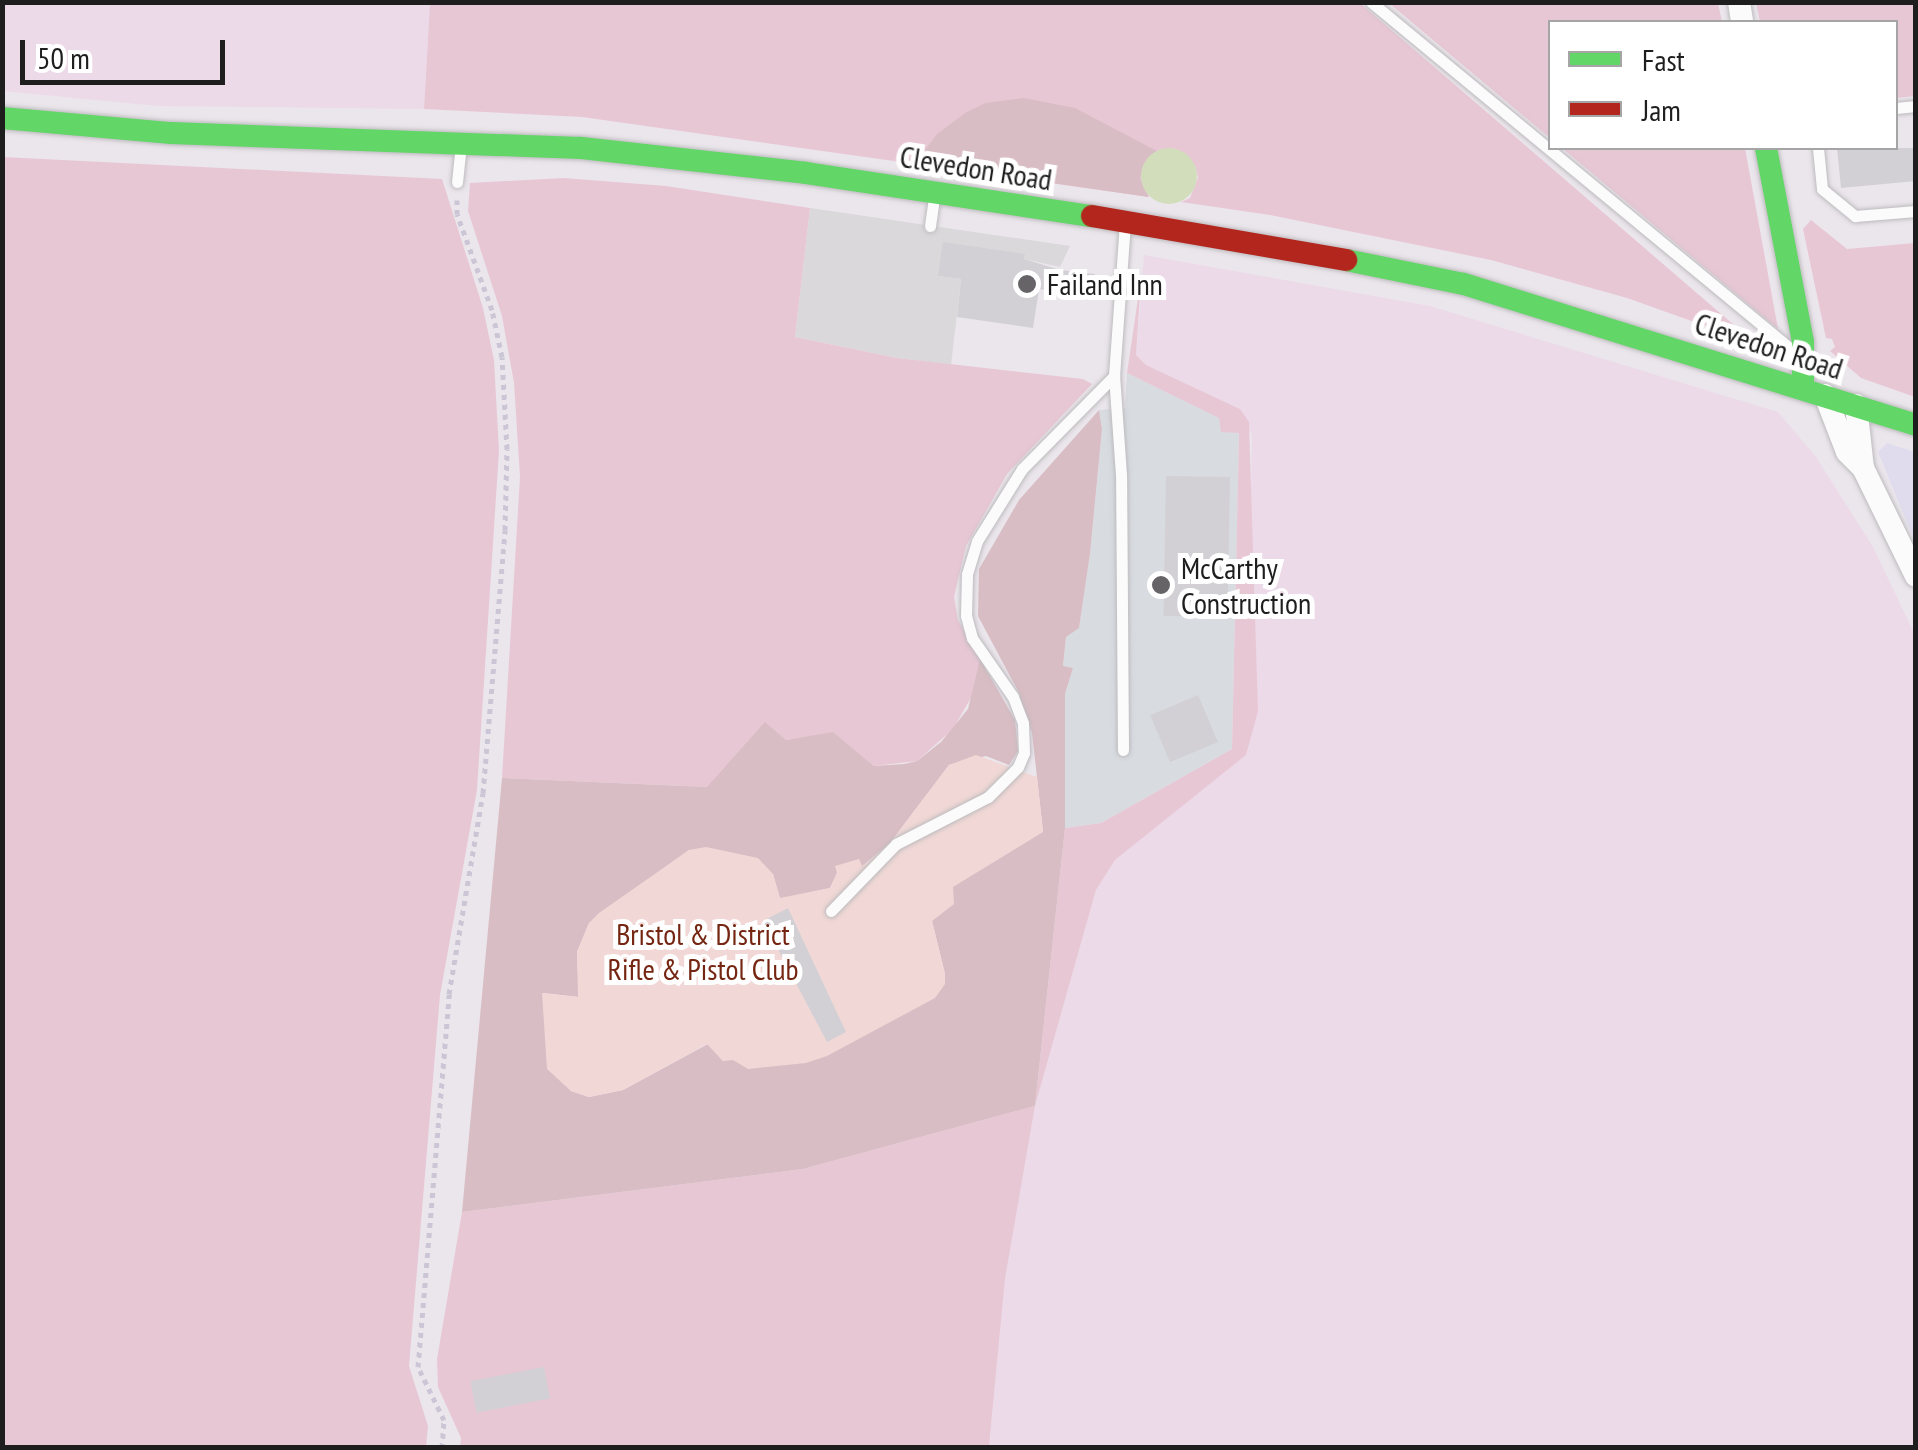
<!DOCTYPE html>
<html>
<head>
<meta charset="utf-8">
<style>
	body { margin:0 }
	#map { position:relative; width:1918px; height:1450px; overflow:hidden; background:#ebe6ec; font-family:"PT Sans Narrow",sans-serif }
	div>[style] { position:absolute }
	.residential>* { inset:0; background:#dad8db }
	.commercial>* { inset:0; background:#e1dced }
	.industrial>* { inset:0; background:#d8dce1 }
	.farmland>* { inset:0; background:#ecdae9 }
	.grass>* { inset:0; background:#e8c7d5 }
	.forest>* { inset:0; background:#d9bdc4 }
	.park>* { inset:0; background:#f1d8d6 }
	.water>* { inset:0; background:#d2ddbc }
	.round { border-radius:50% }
	.building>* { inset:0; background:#d2d0d4; transform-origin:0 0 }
	.path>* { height:5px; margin-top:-2.5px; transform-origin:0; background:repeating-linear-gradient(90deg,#cac6d5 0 5px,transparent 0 10px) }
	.roads { filter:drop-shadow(0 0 2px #bdbbbe) drop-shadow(0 0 2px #bdbbbe) }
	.lane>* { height:11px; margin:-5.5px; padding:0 5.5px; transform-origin:5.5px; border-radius:5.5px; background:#fcfbfc }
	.street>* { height:22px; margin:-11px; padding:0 11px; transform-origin:11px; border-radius:11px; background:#fcfbfc }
	.fast>* { height:22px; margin:-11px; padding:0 11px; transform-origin:11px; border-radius:11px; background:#63d668 }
	.jam>* { height:22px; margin:-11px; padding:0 11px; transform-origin:11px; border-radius:11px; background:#b3261e }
	.dots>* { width:28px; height:28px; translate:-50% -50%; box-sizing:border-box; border:5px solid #fff; border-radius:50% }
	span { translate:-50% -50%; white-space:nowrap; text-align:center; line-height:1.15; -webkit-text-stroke:10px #fff; paint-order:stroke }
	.street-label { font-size:30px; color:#1e1e1e }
	.poi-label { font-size:30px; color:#1e1e1e }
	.left { translate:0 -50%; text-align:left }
	.park-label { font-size:30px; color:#752612 }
	.frame { position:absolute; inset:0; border:5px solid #1e1e1e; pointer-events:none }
	.legend { position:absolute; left:1548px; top:20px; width:350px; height:130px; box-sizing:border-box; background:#fff; border:2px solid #a5a5a5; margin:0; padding:12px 18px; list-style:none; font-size:30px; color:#1e1e1e }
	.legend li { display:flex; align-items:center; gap:20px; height:50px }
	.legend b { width:50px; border:2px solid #a5a5a5 }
	.scale { position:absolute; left:20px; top:40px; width:205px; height:45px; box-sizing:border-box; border:5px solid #1e1e1e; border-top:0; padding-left:12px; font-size:30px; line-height:35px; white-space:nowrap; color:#1e1e1e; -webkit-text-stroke:8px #fff; paint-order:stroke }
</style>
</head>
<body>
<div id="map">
	<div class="residential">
		<i style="clip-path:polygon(810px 208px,1070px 246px,1060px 267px,1024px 259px,1025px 255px,938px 276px,961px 279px,951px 365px,897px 358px,795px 337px)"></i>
	</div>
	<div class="commercial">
		<i style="clip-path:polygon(1887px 443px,1915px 452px,1915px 542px,1878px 452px)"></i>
	</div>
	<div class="industrial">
		<i style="clip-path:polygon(1127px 373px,1220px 418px,1239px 433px,1232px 749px,1101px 823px,1065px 828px,1065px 694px,1073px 668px,1063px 667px,1066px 636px,1079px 627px,1090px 554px,1102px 429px,1099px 410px,1125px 408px)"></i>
	</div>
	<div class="farmland">
		<i style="clip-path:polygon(2px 3px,430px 3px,424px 109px,158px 106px,3px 91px)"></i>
		<i style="clip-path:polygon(1144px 255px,1430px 306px,1778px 412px,1816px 457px,1873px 547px,1915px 635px,1915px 1447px,989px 1448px,1005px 1279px,1035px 1106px,1096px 890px,1115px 860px,1246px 755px,1252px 435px,1240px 409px,1146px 365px,1136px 355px)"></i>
	</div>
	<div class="grass">
		<i style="clip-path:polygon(430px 3px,1360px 3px,1756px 344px,1627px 298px,1491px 260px,1270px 215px,1181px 202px,1190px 198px,1198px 177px,1195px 166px,1179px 151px,1169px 149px,1157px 151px,1142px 189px,1149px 197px,582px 117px,424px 109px)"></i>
		<i style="clip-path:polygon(1389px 3px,1718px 3px,1722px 22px,1550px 22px,1550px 138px)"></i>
		<i style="clip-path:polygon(1756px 3px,1915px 3px,1915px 96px,1896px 98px,1896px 22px,1760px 22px)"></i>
		<i style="clip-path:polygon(1562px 148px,1745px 148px,1778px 329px)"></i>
		<i style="clip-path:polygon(3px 157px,442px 179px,483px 308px,494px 360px,499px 451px,477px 790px,440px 995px,409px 1366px,428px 1426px,426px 1447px,3px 1447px)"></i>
		<i style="clip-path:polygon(564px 178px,666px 186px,810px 208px,795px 337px,897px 358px,1083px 379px,1092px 384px,1007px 474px,966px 546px,954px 597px,958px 620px,980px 659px,976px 689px,953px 729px,917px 761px,874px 766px,833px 733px,786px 740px,708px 787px,502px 778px,520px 477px,514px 383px,502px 316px,468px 211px,470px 183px)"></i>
		<i style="clip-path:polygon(1811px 220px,1847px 249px,1915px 243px,1915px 397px,1861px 378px,1830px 351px,1835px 347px,1832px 339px,1826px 338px,1803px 229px)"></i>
		<i style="clip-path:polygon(1141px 278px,1136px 355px,1146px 365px,1240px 409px,1249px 422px,1258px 711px,1246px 755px,1115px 860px,1096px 890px,1035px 1106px,1005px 1279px,989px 1447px,460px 1447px,461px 1438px,438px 1387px,437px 1359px,462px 1212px,803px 1169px,1035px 1106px,1065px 828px,1101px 823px,1232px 749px,1239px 433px,1221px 432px,1219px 418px,1127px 373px)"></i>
	</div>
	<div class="forest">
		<i style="clip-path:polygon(1024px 98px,1075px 108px,1157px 151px,1148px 158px,1140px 178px,1149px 197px,915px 163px,937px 134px,965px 113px,985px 103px)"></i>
		<i style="clip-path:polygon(1099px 410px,1102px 429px,1090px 554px,1079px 628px,1066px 637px,1063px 666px,1073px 668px,1065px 694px,1065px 828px,1035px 1106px,803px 1169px,462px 1212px,502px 778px,707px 787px,765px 722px,786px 740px,833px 732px,874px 766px,904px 764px,917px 761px,941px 742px,968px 709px,980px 659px,1015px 720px,1018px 751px,1009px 765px,986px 756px,949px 765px,890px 843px,861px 867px,837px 873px,830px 888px,780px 899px,773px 874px,689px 850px,589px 923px,577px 952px,579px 997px,543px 993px,571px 1091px,589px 1097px,623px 1090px,708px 1044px,723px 1061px,945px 974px,932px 921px,952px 887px,1043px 831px,1032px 733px,1018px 691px,978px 616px,979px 569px,1019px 500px)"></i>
	</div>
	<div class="park">
		<i style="clip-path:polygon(976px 755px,1037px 777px,1043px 832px,953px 887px,954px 904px,932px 921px,945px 974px,945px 984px,935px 998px,827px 1056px,806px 1063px,748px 1069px,733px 1060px,723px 1061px,707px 1044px,623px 1090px,589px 1097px,571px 1091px,547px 1069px,542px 993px,578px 997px,577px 952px,589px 923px,599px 913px,689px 850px,706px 847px,758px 858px,773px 874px,780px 898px,830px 888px,837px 873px,835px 866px,859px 859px,862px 866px,890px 843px,949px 765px)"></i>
	</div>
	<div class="water">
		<i class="round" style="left:1141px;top:148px;width:56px;height:56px"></i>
	</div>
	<div class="building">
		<i style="clip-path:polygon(1837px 148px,1916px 148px,1916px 181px,1841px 188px)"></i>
		<i style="clip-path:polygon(943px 242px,1025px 254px,1024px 259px,1060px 270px,1095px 274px,1092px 297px,1039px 289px,1033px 328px,957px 317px,961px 279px,938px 276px)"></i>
		<i style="left:1166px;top:476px;width:64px;height:140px;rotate:1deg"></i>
		<i style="left:1198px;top:695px;width:51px;height:52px;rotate:67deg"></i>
		<i style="clip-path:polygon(788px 908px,846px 1032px,827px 1042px,763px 921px)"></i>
		<i style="left:544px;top:1367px;width:32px;height:75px;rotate:79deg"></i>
	</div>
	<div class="path">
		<i style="left:442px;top:1448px;width:28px;rotate:-86deg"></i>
		<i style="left:444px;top:1420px;width:59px;rotate:-116.1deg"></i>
		<i style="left:418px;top:1367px;width:374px;rotate:-85.2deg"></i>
		<i style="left:449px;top:994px;width:204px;rotate:-80.4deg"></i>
		<i style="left:483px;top:793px;width:264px;rotate:-85.2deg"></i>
		<i style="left:505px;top:530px;width:81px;rotate:-88.6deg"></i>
		<i style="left:507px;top:449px;width:92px;rotate:-93.1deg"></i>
		<i style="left:502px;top:357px;width:48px;rotate:-102deg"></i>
		<i style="left:492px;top:310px;width:102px;rotate:-110deg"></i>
		<i style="left:457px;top:214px;width:14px;rotate:-90deg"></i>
	</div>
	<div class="roads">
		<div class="lane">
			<i style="left:1371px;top:2px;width:553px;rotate:39.57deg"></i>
			<i style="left:1896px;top:108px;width:20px;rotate:-6deg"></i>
			<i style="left:1818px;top:148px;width:41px;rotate:84.4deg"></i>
			<i style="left:1822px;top:189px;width:43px;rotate:39.3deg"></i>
			<i style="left:1855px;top:216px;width:61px;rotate:-4.7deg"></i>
			<i style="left:457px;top:182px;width:37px;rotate:-84deg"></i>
			<i style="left:930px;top:226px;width:30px;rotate:-82deg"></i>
			<i style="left:1123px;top:750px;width:275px;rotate:-90.4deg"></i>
			<i style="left:1121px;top:475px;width:99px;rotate:-94deg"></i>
			<i style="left:1114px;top:376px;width:154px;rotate:-85.9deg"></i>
			<i style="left:831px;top:911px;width:93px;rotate:-45.9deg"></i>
			<i style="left:896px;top:844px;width:103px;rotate:-27.1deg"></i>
			<i style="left:988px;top:797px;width:42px;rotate:-45deg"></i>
			<i style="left:1018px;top:767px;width:15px;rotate:-67deg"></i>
			<i style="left:1024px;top:753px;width:30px;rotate:-92deg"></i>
			<i style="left:1023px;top:723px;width:28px;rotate:-111deg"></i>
			<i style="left:1013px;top:697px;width:72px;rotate:-124.8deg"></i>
			<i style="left:972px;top:638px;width:23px;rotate:-105deg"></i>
			<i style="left:966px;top:616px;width:42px;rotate:-88.6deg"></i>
			<i style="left:967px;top:574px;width:34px;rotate:-73deg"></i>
			<i style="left:977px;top:541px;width:85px;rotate:-58deg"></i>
			<i style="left:1022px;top:469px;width:131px;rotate:-45.3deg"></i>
		</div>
		<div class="street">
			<i style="left:1739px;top:2px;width:20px;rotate:81deg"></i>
			<i style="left:1825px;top:395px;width:61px;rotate:68.9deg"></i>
			<i style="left:1847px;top:452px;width:23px;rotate:45deg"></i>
			<i style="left:1863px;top:468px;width:120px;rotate:63.9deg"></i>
			<i style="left:1856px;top:405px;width:63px;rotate:83.7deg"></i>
		</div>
		<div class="fast">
			<i style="left:2px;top:118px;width:170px;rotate:5.1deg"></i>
			<i style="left:171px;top:133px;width:410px;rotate:2.1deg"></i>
			<i style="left:581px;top:148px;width:226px;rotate:6.3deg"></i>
			<i style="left:806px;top:173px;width:289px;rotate:8.6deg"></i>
			<i style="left:1766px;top:148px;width:197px;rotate:79.2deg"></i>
			<i style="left:1803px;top:342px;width:46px;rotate:90deg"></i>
			<i style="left:1346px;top:260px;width:120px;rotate:11.5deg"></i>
			<i style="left:1464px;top:284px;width:473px;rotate:17.3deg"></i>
		</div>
		<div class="jam">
			<i style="left:1092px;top:216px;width:258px;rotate:9.8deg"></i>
		</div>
	</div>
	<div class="dots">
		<i style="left:1027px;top:284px;background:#666466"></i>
		<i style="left:1161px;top:585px;background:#666466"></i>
	</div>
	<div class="street-label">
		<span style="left:976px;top:168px;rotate:9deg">Clevedon Road</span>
		<span style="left:1769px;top:346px;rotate:18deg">Clevedon Road</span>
	</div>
	<div class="poi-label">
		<span class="left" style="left:1047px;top:284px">Failand Inn</span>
		<span class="left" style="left:1181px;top:585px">McCarthy<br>Construction</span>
	</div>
	<div class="park-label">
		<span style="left:703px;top:951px">Bristol &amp; District<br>Rifle &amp; Pistol Club</span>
	</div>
	<div class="frame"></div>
	<ul class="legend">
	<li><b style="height:12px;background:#63d668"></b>Fast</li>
	<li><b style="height:12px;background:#b3261e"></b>Jam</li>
	</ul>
	<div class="scale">50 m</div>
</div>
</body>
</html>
